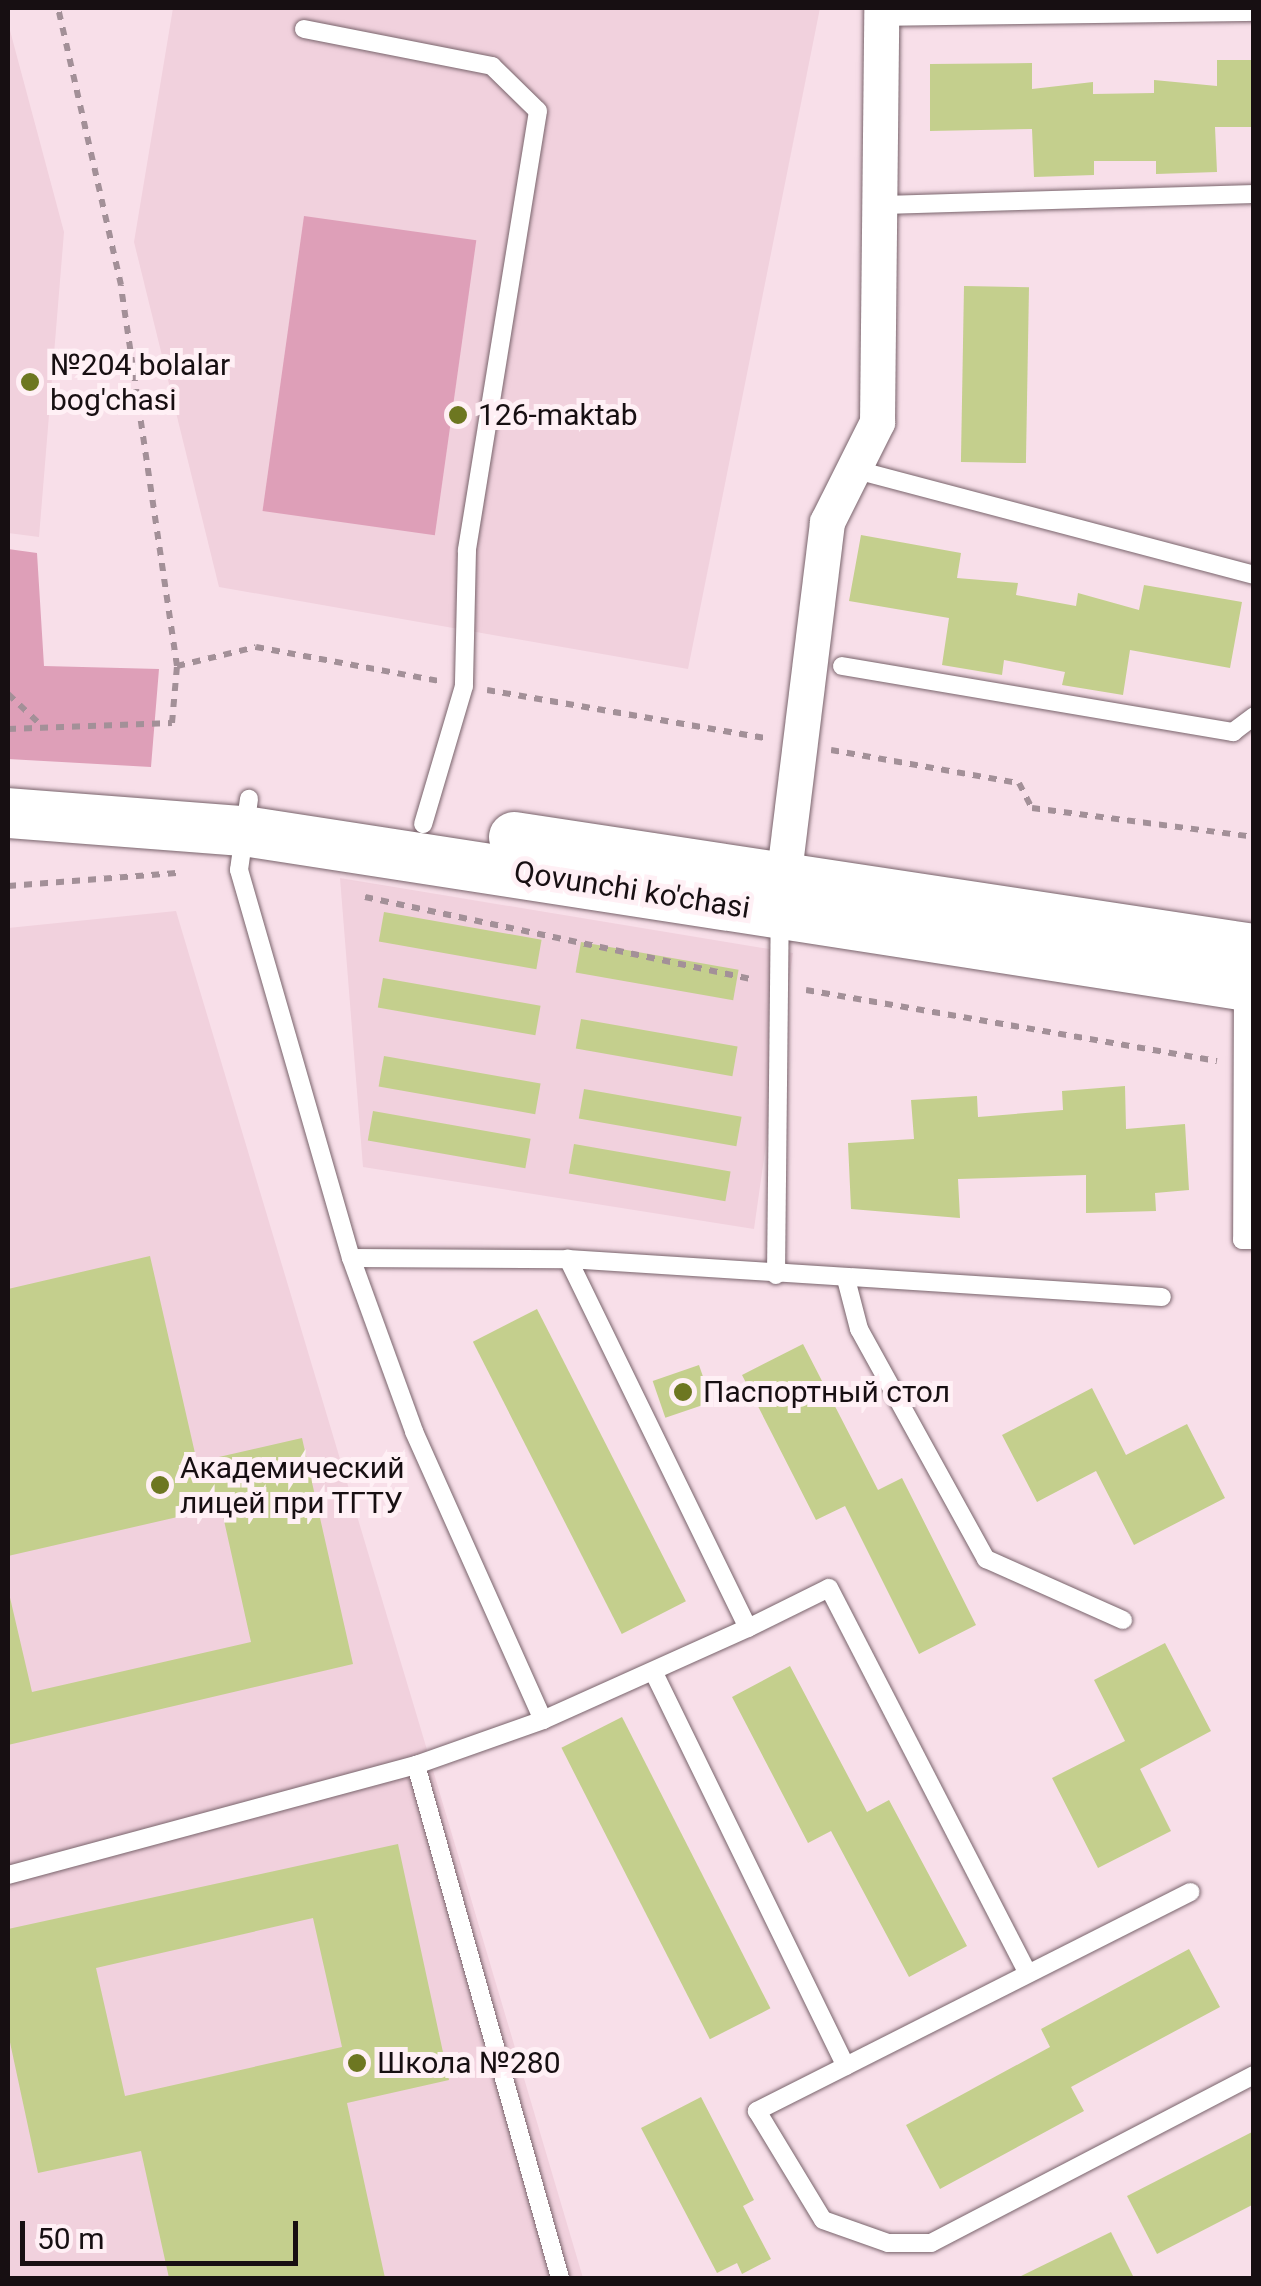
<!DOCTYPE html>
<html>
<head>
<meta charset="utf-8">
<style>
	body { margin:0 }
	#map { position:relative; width:1261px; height:2286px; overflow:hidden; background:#f8dfe9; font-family:Roboto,sans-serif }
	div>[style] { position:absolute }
	.built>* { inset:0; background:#f1d1dd }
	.green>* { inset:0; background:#de9fb8; transform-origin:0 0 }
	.building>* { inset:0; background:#c4cf8d; transform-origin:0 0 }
	.path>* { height:6px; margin-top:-3px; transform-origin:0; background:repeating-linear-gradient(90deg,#a39098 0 8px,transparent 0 16px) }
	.roads { filter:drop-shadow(0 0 2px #79646c) drop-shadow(0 0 2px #79646c) }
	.lane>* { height:18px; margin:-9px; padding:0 9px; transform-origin:9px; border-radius:9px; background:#fff }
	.street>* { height:35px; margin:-17.5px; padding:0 17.5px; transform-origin:17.5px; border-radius:17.5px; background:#fff }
	.secondary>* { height:50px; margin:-25px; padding:0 25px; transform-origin:25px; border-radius:25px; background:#fff }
	.dots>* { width:28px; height:28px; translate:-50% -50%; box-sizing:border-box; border:5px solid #fff0f5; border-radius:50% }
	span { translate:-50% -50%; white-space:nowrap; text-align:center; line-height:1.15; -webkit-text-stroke:10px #fff0f5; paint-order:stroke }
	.poi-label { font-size:30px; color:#170f12 }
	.left { translate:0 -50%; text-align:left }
	.street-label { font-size:30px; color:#170f12 }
	.frame { position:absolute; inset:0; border:10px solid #170f12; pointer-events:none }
	.scale { position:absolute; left:20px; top:2221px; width:278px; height:45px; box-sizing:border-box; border:5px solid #170f12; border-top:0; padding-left:12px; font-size:30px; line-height:35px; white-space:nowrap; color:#170f12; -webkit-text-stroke:8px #fff0f5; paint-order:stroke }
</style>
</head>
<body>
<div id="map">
	<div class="built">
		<i style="clip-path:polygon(173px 8px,820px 8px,688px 669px,219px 587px,134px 242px)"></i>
		<i style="clip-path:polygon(8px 23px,64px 232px,39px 537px,8px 533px)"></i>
		<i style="clip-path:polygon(340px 878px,793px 953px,754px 1229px,363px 1167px)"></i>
		<i style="clip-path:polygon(176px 911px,422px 1733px,583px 2278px,8px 2278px,8px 928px)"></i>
	</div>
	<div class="green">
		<i style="left:304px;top:216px;width:174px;height:298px;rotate:8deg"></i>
		<i style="clip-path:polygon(8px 549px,37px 553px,44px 666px,159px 669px,151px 767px,8px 759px)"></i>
	</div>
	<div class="building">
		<i style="clip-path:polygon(1217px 60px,1254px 60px,1254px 127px,1215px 127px,1217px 172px,1156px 174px,1156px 161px,1094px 161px,1094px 175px,1034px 177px,1032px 129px,930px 131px,930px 64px,1032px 63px,1032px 89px,1093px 82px,1093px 94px,1154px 93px,1154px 80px,1217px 86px)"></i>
		<i style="left:964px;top:286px;width:65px;height:176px;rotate:1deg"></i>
		<i style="clip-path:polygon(861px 535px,961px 553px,957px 578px,1018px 583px,1016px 595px,1076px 606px,1078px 593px,1139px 610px,1144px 585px,1242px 602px,1230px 668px,1130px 650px,1123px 695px,1062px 685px,1065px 672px,1004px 660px,1002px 675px,942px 665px,949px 618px,849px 601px)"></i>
		<i style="left:384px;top:912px;width:160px;height:30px;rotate:10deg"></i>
		<i style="left:581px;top:942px;width:160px;height:31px;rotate:10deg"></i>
		<i style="left:383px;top:978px;width:160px;height:30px;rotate:10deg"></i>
		<i style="left:581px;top:1019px;width:159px;height:30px;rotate:10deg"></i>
		<i style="left:384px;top:1056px;width:159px;height:31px;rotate:10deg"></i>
		<i style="clip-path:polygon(1125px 1086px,1126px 1129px,1185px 1124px,1189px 1190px,1155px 1193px,1156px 1211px,1086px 1213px,1086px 1175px,958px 1179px,960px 1218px,851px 1209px,848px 1143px,914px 1139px,911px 1100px,977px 1096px,978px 1117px,1063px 1110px,1062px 1091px)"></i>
		<i style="left:584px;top:1089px;width:160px;height:30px;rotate:10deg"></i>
		<i style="left:373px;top:1111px;width:160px;height:30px;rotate:10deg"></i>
		<i style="left:574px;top:1144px;width:159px;height:30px;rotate:10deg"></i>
		<i style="clip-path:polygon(150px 1256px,197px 1462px,302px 1438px,353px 1664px,8px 1745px,8px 1589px,32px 1692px,251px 1642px,221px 1507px,8px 1556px,8px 1289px)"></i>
		<i style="left:537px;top:1309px;width:328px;height:72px;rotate:63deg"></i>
		<i style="clip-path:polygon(803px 1344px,878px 1490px,902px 1478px,976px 1625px,919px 1654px,845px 1506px,816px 1520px,742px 1375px)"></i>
		<i style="left:699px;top:1365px;width:39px;height:49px;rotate:71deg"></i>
		<i style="clip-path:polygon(1092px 1388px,1126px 1455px,1187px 1424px,1225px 1498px,1134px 1545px,1096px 1471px,1037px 1502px,1002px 1435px)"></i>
		<i style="clip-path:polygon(1165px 1643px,1211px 1731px,1140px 1769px,1171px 1831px,1098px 1868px,1052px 1778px,1125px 1741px,1094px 1680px)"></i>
		<i style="clip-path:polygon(790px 1666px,867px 1812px,889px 1800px,967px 1946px,909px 1977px,831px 1831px,808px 1843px,732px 1697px)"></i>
		<i style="left:622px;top:1717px;width:327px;height:68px;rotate:63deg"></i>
		<i style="clip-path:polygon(evenodd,398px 1844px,449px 2080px,347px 2103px,385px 2278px,169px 2278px,141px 2151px,38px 2173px,8px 2033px,8px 1929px,398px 1844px,313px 1918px,342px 2047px,125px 2096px,96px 1968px,313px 1918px)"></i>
		<i style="clip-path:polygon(1189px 1949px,1220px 2007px,1071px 2087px,1084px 2111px,940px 2189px,906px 2125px,1050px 2047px,1041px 2029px)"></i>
		<i style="clip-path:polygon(701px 2097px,754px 2200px,743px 2206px,771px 2259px,742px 2274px,737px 2263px,717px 2273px,641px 2128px)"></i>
		<i style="clip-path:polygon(1254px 2131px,1254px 2204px,1157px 2254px,1127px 2196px)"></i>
		<i style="clip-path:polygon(1111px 2232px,1134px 2278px,1017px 2278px)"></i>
	</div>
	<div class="path">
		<i style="left:177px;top:666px;width:81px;rotate:-13.5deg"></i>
		<i style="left:256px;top:647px;width:187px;rotate:10.5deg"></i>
		<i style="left:487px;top:690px;width:282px;rotate:9.8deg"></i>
		<i style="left:8px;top:694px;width:48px;rotate:43.3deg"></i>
		<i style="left:8px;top:729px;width:164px;rotate:-2.1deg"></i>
		<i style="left:172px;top:723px;width:57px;rotate:-85deg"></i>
		<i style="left:177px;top:666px;width:385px;rotate:-98.4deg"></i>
		<i style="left:121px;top:285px;width:284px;rotate:-102.8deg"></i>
		<i style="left:831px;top:750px;width:191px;rotate:10deg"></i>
		<i style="left:1019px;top:783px;width:28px;rotate:63deg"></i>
		<i style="left:1032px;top:808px;width:224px;rotate:7.4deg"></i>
		<i style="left:8px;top:886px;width:169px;rotate:-4.4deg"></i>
		<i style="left:365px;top:897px;width:398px;rotate:12deg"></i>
		<i style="left:806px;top:990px;width:417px;rotate:9.8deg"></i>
	</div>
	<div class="roads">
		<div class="lane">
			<i style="left:881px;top:17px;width:373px;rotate:-0.8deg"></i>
			<i style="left:304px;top:29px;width:192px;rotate:11.1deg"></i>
			<i style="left:492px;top:66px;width:64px;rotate:44.4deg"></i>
			<i style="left:538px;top:111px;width:445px;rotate:99.2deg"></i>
			<i style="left:467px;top:550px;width:136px;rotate:91.3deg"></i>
			<i style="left:464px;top:686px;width:144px;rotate:106.5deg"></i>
			<i style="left:884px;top:205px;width:370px;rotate:-1.7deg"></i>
			<i style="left:853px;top:469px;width:415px;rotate:14.8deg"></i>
			<i style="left:842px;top:666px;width:397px;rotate:9.6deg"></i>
			<i style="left:1233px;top:732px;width:26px;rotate:-37deg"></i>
			<i style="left:1243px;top:987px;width:253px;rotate:90.2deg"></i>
			<i style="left:1242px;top:1240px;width:12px"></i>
			<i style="left:351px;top:1258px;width:217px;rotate:0.3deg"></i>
			<i style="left:568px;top:1259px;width:595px;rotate:3.66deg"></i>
			<i style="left:776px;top:1275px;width:359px;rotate:-89.4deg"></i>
			<i style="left:846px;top:1279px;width:52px;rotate:75.4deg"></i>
			<i style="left:859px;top:1329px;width:263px;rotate:61.1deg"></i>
			<i style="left:986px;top:1559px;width:150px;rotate:24deg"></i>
			<i style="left:748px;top:1628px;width:90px;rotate:-26.3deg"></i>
			<i style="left:829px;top:1588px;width:433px;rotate:62.7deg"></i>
			<i style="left:654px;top:1673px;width:437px;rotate:64deg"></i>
			<i style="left:846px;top:2066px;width:100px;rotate:153.2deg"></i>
			<i style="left:757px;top:2111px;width:127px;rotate:58.8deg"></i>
			<i style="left:823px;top:2220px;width:69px;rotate:19.5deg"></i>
			<i style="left:888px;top:2243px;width:43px"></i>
			<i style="left:931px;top:2243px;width:364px;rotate:-27.5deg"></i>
			<i style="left:543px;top:1720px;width:225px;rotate:-24.2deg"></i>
			<i style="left:748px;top:1628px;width:411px;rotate:-116deg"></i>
			<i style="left:416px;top:1765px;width:533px;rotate:74.32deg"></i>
			<i style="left:8px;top:1875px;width:423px;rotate:-15.1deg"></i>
			<i style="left:416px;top:1765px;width:135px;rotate:-19.5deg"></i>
			<i style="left:543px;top:1720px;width:316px;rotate:-114.1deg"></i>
			<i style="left:414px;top:1431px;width:184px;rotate:-110deg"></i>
			<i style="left:351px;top:1258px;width:404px;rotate:-106.1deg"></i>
			<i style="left:239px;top:870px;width:72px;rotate:-82deg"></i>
			<i style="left:846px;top:2066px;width:386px;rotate:-26.8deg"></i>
		</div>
		<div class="street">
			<i style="left:781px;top:897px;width:378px;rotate:-83deg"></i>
			<i style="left:827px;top:522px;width:112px;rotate:-63.4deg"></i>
			<i style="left:877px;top:422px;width:414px;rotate:-89.4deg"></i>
		</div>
		<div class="secondary">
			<i style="left:8px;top:813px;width:237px;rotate:4.4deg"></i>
			<i style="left:244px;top:831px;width:1022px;rotate:8.78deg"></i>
			<i style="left:514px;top:837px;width:748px;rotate:8.61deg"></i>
		</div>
	</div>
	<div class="dots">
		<i style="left:30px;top:382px;background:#6d7721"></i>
		<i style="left:458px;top:415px;background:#6d7721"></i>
		<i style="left:683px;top:1392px;background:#6d7721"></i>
		<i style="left:160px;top:1485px;background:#6d7721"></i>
		<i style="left:357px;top:2063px;background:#6d7721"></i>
	</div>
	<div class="poi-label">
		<span class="left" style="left:50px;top:382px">№204 bolalar<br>bog'chasi</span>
		<span class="left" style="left:478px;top:415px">126-maktab</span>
		<span class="left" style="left:703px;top:1392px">Паспортный стол</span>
		<span class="left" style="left:180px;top:1485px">Академический<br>лицей при ТГТУ</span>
		<span class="left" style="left:377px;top:2063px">Школа №280</span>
	</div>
	<div class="street-label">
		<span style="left:632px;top:890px;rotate:9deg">Qovunchi ko'chasi</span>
	</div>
	<div class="frame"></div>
	<div class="scale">50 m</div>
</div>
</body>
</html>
